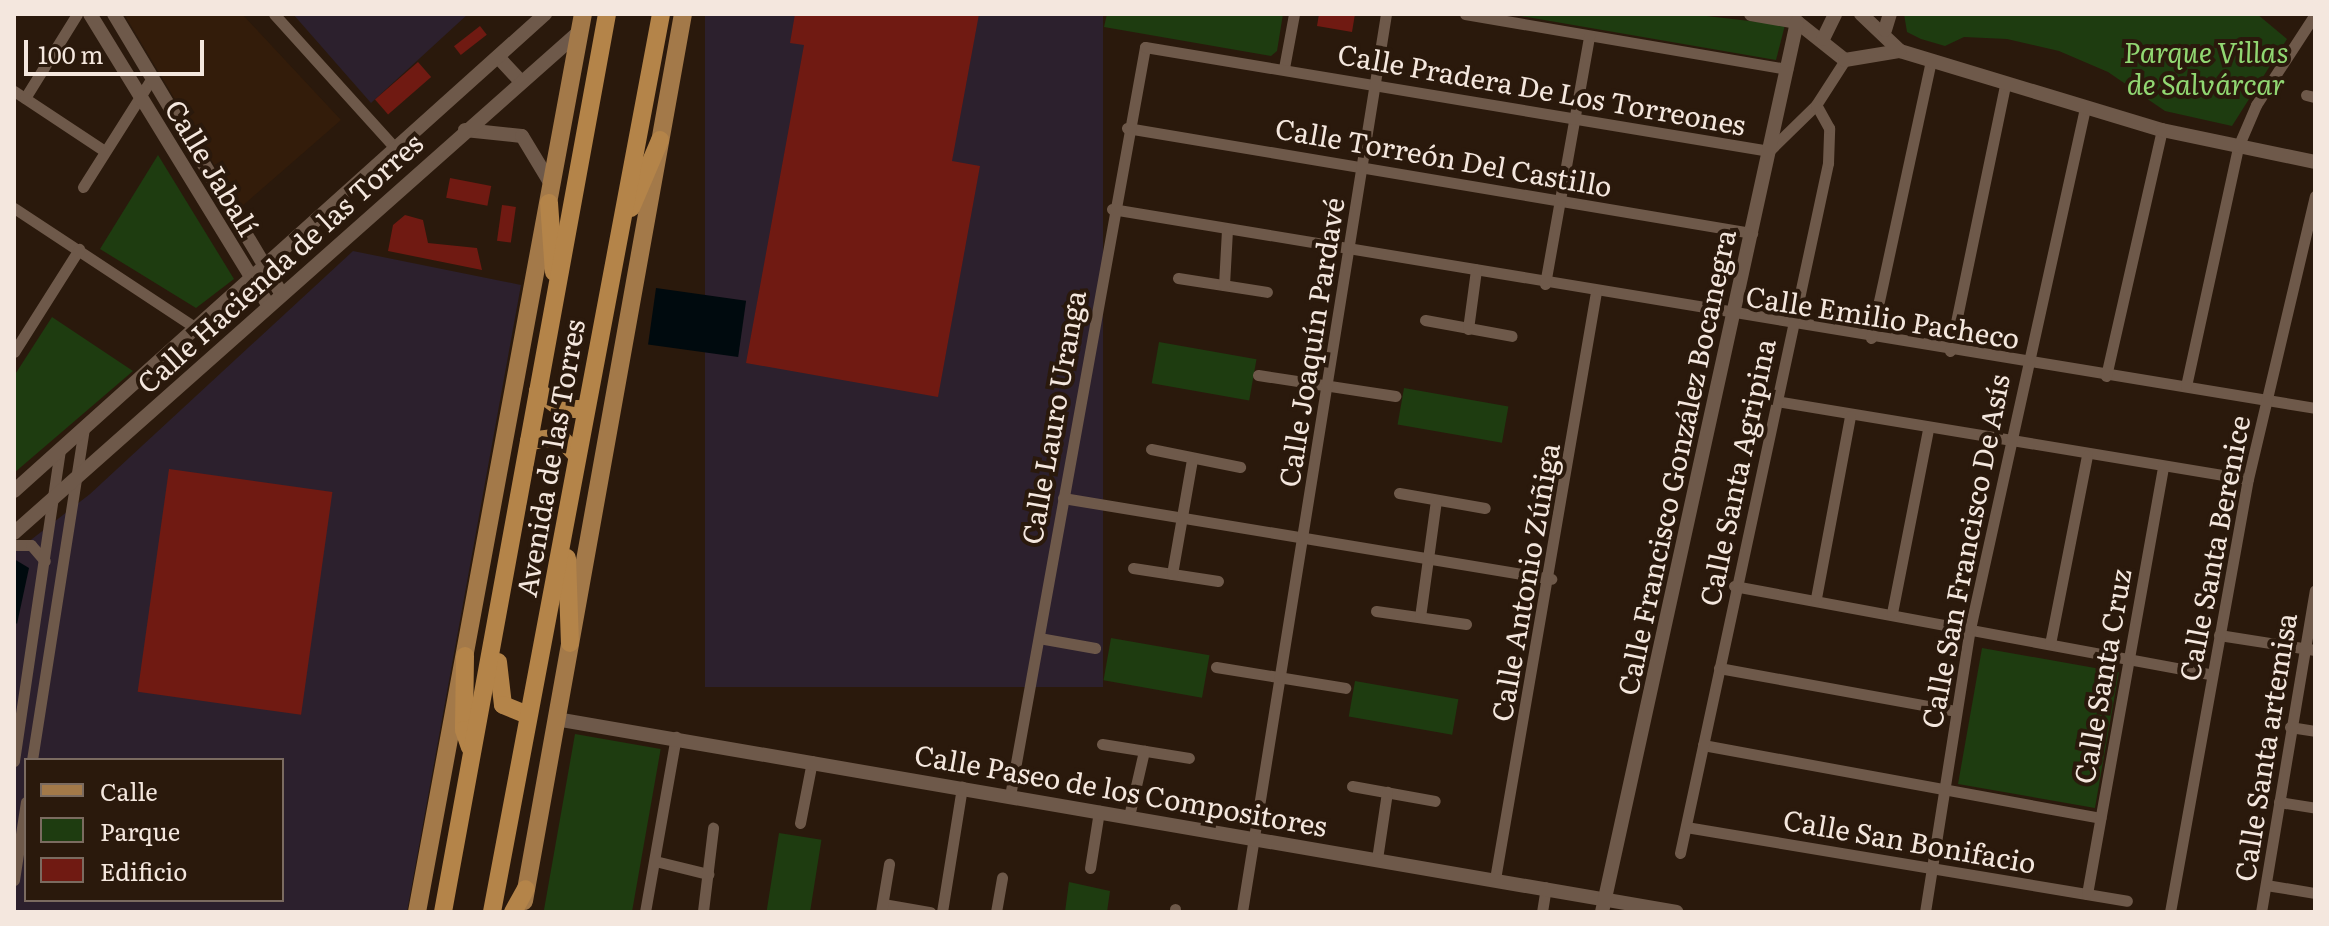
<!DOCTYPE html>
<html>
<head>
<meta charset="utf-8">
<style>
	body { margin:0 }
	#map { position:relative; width:2329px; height:926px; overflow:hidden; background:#2a190c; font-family:Literata,serif }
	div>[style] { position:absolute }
	.industrial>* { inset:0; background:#2c202d; transform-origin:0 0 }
	.built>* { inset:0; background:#331c0a }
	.green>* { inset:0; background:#1e3c10; transform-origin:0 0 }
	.water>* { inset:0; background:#000a0e; transform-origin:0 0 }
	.building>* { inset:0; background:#701a12; transform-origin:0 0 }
	.minor>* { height:11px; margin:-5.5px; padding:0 5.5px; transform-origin:5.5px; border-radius:5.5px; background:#6e594a }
	.tertiary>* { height:14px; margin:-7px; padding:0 7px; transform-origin:7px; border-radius:7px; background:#6e594a }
	.primary>* { height:18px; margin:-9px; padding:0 9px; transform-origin:9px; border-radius:9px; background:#a37949 }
	.trunk>* { height:18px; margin:-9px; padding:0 9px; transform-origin:9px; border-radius:9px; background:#b48449 }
	span { translate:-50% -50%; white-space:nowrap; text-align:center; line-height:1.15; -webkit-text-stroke:8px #2a190c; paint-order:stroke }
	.park-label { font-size:28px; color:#91d772; font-style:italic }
	.street-label { font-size:28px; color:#f4e7de }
	.frame { position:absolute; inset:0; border:16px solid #f4e7de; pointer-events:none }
	.legend { position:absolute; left:24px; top:758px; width:260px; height:144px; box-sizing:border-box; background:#2a190c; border:2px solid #7b6b60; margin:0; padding:10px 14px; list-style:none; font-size:24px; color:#f4e7de }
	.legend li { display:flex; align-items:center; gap:16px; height:40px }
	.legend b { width:40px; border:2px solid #7b6b60 }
	.scale { position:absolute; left:24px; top:40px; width:180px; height:36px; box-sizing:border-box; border:4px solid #f4e7de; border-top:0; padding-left:10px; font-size:24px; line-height:28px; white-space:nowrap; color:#f4e7de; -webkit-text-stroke:6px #2a190c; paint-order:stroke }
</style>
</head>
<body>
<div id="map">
	<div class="industrial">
		<i style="clip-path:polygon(293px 14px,468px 14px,371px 103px)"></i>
		<i style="left:705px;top:14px;width:398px;height:673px"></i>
		<i style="clip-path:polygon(evenodd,353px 251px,521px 285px,407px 912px,14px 912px,14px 553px,90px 494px,353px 251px,26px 760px,282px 760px,282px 900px,26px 900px,26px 760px)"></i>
	</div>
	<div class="built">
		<i style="clip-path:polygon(124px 14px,242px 14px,341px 120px,240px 208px)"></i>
	</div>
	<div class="green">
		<i style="clip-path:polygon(1107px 14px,1283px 14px,1277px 51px,1271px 56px,1104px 27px)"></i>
		<i style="clip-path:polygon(1509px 14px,1689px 14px,1785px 25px,1776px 60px)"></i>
		<i style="clip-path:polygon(1904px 14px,2257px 14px,2287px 39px,2232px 126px,2165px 111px,2108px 72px,2059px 51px,2007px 39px,1964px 37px,1945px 46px,1921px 39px,1907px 32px)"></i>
		<i style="clip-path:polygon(158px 155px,234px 279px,196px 308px,100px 249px)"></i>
		<i style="clip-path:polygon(52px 317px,133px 371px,14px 473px,14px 376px)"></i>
		<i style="left:1159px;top:342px;width:99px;height:42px;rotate:10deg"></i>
		<i style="left:1404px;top:388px;width:106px;height:37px;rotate:10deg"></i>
		<i style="left:1111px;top:638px;width:100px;height:43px;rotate:10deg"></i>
		<i style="left:1982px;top:648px;width:139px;height:138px;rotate:10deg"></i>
		<i style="left:1355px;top:681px;width:105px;height:36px;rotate:10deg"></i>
		<i style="left:575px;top:734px;width:87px;height:181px;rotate:10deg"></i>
		<i style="left:779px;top:833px;width:43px;height:80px;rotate:9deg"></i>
		<i style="clip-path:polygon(1069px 882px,1110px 891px,1107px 912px,1065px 912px)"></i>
	</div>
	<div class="water">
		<i style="left:656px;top:288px;width:91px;height:57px;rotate:8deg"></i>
		<i style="clip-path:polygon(14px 559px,29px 568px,17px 624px,14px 621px)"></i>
	</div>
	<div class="building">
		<i style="clip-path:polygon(795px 14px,979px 14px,952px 161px,980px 166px,938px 397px,746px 363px,804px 45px,790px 43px)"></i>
		<i style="clip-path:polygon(1319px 14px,1355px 14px,1352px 32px,1317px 26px)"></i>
		<i style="left:480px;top:26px;width:11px;height:33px;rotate:52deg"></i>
		<i style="left:418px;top:62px;width:20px;height:57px;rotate:49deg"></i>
		<i style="left:450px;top:178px;width:42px;height:20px;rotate:11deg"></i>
		<i style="left:502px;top:205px;width:14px;height:36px;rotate:8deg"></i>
		<i style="clip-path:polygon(405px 215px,423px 220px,428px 243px,477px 248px,482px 270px,388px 251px,393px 225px)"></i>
		<i style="left:169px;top:469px;width:165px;height:225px;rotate:8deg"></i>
	</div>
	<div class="minor">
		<i style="left:274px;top:14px;width:183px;rotate:47.9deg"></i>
		<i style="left:1465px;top:14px;width:327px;rotate:9.7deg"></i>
		<i style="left:1284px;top:68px;width:55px;rotate:-79.5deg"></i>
		<i style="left:14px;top:91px;width:107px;rotate:33.5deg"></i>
		<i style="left:2306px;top:95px;width:9px;rotate:13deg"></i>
		<i style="left:25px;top:98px;width:99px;rotate:-58.2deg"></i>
		<i style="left:1127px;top:128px;width:634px;rotate:9.54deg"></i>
		<i style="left:83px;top:187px;width:129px;rotate:-57.7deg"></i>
		<i style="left:14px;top:208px;width:214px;rotate:33.4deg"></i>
		<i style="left:1112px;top:209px;width:1219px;rotate:9.39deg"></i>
		<i style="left:1178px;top:278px;width:90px;rotate:8.9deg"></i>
		<i style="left:1545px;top:284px;width:252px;rotate:-79.9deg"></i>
		<i style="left:1224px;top:285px;width:56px;rotate:-86.9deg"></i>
		<i style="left:1425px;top:320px;width:88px;rotate:10.4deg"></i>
		<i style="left:1468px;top:329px;width:60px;rotate:-82.3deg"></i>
		<i style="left:1871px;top:338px;width:280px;rotate:-77.8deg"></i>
		<i style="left:1950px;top:351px;width:271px;rotate:-78.3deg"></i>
		<i style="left:14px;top:352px;width:122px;rotate:-57.7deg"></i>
		<i style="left:1258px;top:375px;width:139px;rotate:8.7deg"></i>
		<i style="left:2106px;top:376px;width:252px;rotate:-77.2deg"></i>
		<i style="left:2186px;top:386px;width:245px;rotate:-77.7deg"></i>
		<i style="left:2238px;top:147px;width:46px;rotate:-66.8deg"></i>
		<i style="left:2256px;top:105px;width:108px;rotate:-57deg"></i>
		<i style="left:1776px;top:401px;width:478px;rotate:9.4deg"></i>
		<i style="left:1151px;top:449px;width:91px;rotate:11.4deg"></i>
		<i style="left:1399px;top:493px;width:87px;rotate:9.9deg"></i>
		<i style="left:1063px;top:498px;width:495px;rotate:9.4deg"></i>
		<i style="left:14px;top:545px;width:17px"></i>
		<i style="left:31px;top:545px;width:21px;rotate:49deg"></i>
		<i style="left:1133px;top:568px;width:86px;rotate:8.7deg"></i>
		<i style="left:1172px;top:574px;width:117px;rotate:-80.1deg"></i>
		<i style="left:1734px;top:586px;width:485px;rotate:10.5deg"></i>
		<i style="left:1816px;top:598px;width:185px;rotate:-79.4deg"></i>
		<i style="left:1376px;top:611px;width:91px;rotate:8.2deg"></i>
		<i style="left:1892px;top:613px;width:187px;rotate:-78.9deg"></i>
		<i style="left:1420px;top:617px;width:118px;rotate:-82.2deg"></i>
		<i style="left:2219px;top:635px;width:97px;rotate:8.9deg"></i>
		<i style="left:1039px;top:638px;width:57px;rotate:10.1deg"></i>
		<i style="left:2050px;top:644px;width:192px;rotate:-78.9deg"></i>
		<i style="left:1216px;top:667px;width:131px;rotate:9.2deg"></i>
		<i style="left:1719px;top:668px;width:240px;rotate:10.3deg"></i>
		<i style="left:2290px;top:727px;width:25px;rotate:9deg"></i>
		<i style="left:1102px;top:744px;width:88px;rotate:9.1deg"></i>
		<i style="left:1703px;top:745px;width:404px;rotate:10.4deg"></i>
		<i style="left:32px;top:760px;width:337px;rotate:-81.1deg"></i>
		<i style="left:14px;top:761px;width:315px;rotate:-81.6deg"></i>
		<i style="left:1352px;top:786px;width:84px;rotate:10.2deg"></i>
		<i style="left:1010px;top:796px;width:761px;rotate:-79.78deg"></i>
		<i style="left:1145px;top:47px;width:633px;rotate:9.46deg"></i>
		<i style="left:1769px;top:151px;width:66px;rotate:-44.4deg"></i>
		<i style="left:1816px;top:105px;width:54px;rotate:-57.2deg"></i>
		<i style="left:2279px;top:802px;width:36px;rotate:9deg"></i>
		<i style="left:1129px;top:816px;width:67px;rotate:-77deg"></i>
		<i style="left:800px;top:823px;width:63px;rotate:-79deg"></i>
		<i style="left:1686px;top:827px;width:447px;rotate:9.5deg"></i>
		<i style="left:1680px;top:853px;width:706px;rotate:-77.89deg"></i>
		<i style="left:1828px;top:163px;width:35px;rotate:-88deg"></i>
		<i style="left:1829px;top:128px;width:26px;rotate:-119deg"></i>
		<i style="left:1377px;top:859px;width:68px;rotate:-81.5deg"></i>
		<i style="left:655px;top:861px;width:55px;rotate:13.8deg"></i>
		<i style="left:1090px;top:868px;width:58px;rotate:-81deg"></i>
		<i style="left:1495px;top:879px;width:596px;rotate:-80.24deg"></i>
		<i style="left:14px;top:880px;width:79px;rotate:-81.3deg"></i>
		<i style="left:2266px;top:885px;width:50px;rotate:9.3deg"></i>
		<i style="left:2087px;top:894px;width:434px;rotate:-79.9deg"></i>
		<i style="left:883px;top:904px;width:48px;rotate:9.7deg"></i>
		<i style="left:703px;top:911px;width:84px;rotate:-83.1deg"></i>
		<i style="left:645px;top:912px;width:178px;rotate:-80deg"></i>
		<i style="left:881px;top:912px;width:49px;rotate:-80.5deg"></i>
		<i style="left:942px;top:912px;width:127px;rotate:-80.9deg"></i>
		<i style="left:996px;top:912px;width:35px;rotate:-80deg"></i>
		<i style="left:1175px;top:912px;width:3px;rotate:-90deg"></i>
		<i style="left:1242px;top:912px;width:909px;rotate:-80.89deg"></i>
		<i style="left:1542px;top:912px;width:25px;rotate:-81deg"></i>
		<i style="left:1925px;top:912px;width:287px;rotate:-81deg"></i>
		<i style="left:1970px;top:629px;width:534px;rotate:-77.55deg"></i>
		<i style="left:2170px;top:912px;width:440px;rotate:-79.8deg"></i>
		<i style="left:2248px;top:479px;width:291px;rotate:-76.7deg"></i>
		<i style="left:2261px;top:912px;width:326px;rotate:-80.5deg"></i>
	</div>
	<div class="tertiary">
		<i style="left:90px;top:14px;width:341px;rotate:58.5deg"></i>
		<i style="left:114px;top:14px;width:325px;rotate:59.1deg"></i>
		<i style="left:1751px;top:14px;width:47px;rotate:9.9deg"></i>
		<i style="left:1797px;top:22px;width:61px;rotate:38.4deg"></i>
		<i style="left:1845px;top:60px;width:56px;rotate:-9.3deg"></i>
		<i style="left:1900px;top:51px;width:274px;rotate:16.8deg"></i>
		<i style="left:2162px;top:130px;width:156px;rotate:11.8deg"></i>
		<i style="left:1861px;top:14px;width:54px;rotate:43.5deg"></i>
		<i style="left:1885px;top:30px;width:17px;rotate:-73deg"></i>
		<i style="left:1823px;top:39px;width:28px;rotate:-64deg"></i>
		<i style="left:498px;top:57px;width:34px;rotate:47deg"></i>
		<i style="left:465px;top:130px;width:57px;rotate:6deg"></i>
		<i style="left:522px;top:136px;width:56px;rotate:58.9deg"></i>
		<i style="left:14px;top:491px;width:714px;rotate:-41.93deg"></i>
		<i style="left:14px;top:533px;width:757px;rotate:-41.57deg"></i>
		<i style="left:556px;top:719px;width:1137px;rotate:9.77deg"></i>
		<i style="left:1602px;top:912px;width:911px;rotate:-77.64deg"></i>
	</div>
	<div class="primary">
		<i style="left:524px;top:901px;width:901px;rotate:-79.84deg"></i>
		<i style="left:417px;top:912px;width:913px;rotate:-79.53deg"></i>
	</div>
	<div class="trunk">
		<i style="left:549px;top:203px;width:69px;rotate:85.9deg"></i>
		<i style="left:631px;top:208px;width:74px;rotate:-66.9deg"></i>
		<i style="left:538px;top:391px;width:30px;rotate:37deg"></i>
		<i style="left:562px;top:409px;width:23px"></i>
		<i style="left:529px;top:441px;width:31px;rotate:-7deg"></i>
		<i style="left:560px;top:437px;width:25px;rotate:47deg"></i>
		<i style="left:567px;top:558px;width:85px;rotate:88deg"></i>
		<i style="left:465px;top:656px;width:74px;rotate:90.8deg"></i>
		<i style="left:464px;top:730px;width:18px;rotate:71deg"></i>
		<i style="left:498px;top:662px;width:43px;rotate:83.4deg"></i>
		<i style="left:503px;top:705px;width:27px;rotate:22deg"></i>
		<i style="left:443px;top:912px;width:913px;rotate:-79.65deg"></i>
		<i style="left:492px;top:912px;width:914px;rotate:-79.34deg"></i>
		<i style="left:513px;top:912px;width:26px;rotate:-61deg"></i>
	</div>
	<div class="park-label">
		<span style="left:2206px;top:67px">Parque Villas<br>de Salvárcar</span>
	</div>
	<div class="street-label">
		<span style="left:1542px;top:88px;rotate:10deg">Calle Pradera De Los Torreones</span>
		<span style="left:1444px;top:156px;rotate:10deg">Calle Torreón Del Castillo</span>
		<span style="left:213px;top:167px;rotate:59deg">Calle Jabalí</span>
		<span style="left:279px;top:262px;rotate:-42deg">Calle Hacienda de las Torres</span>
		<span style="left:1883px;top:316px;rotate:9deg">Calle Emilio Pacheco</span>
		<span style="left:1310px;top:342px;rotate:-81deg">Calle Joaquín Pardavé</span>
		<span style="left:1052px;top:417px;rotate:-80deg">Calle Lauro Uranga</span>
		<span style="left:549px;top:458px;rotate:-80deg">Avenida de las Torres</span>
		<span style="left:1675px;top:462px;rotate:-78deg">Calle Francisco González Bocanegra</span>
		<span style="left:1736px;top:472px;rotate:-78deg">Calle Santa Agripina</span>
		<span style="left:2213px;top:548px;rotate:-79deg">Calle Santa Berenice</span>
		<span style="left:1964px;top:551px;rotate:-79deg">Calle San Francisco De Asís</span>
		<span style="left:1524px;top:582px;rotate:-80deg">Calle Antonio Zúñiga</span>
		<span style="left:2101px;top:676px;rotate:-80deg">Calle Santa Cruz</span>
		<span style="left:2264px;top:747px;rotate:-81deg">Calle Santa artemisa</span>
		<span style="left:1121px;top:789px;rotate:10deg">Calle Paseo de los Compositores</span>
		<span style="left:1910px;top:840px;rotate:10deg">Calle San Bonifacio</span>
	</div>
	<div class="frame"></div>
	<ul class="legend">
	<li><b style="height:10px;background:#a37949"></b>Calle</li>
	<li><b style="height:22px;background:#1e3c10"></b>Parque</li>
	<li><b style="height:22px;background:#701a12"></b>Edificio</li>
	</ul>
	<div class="scale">100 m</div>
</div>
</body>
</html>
